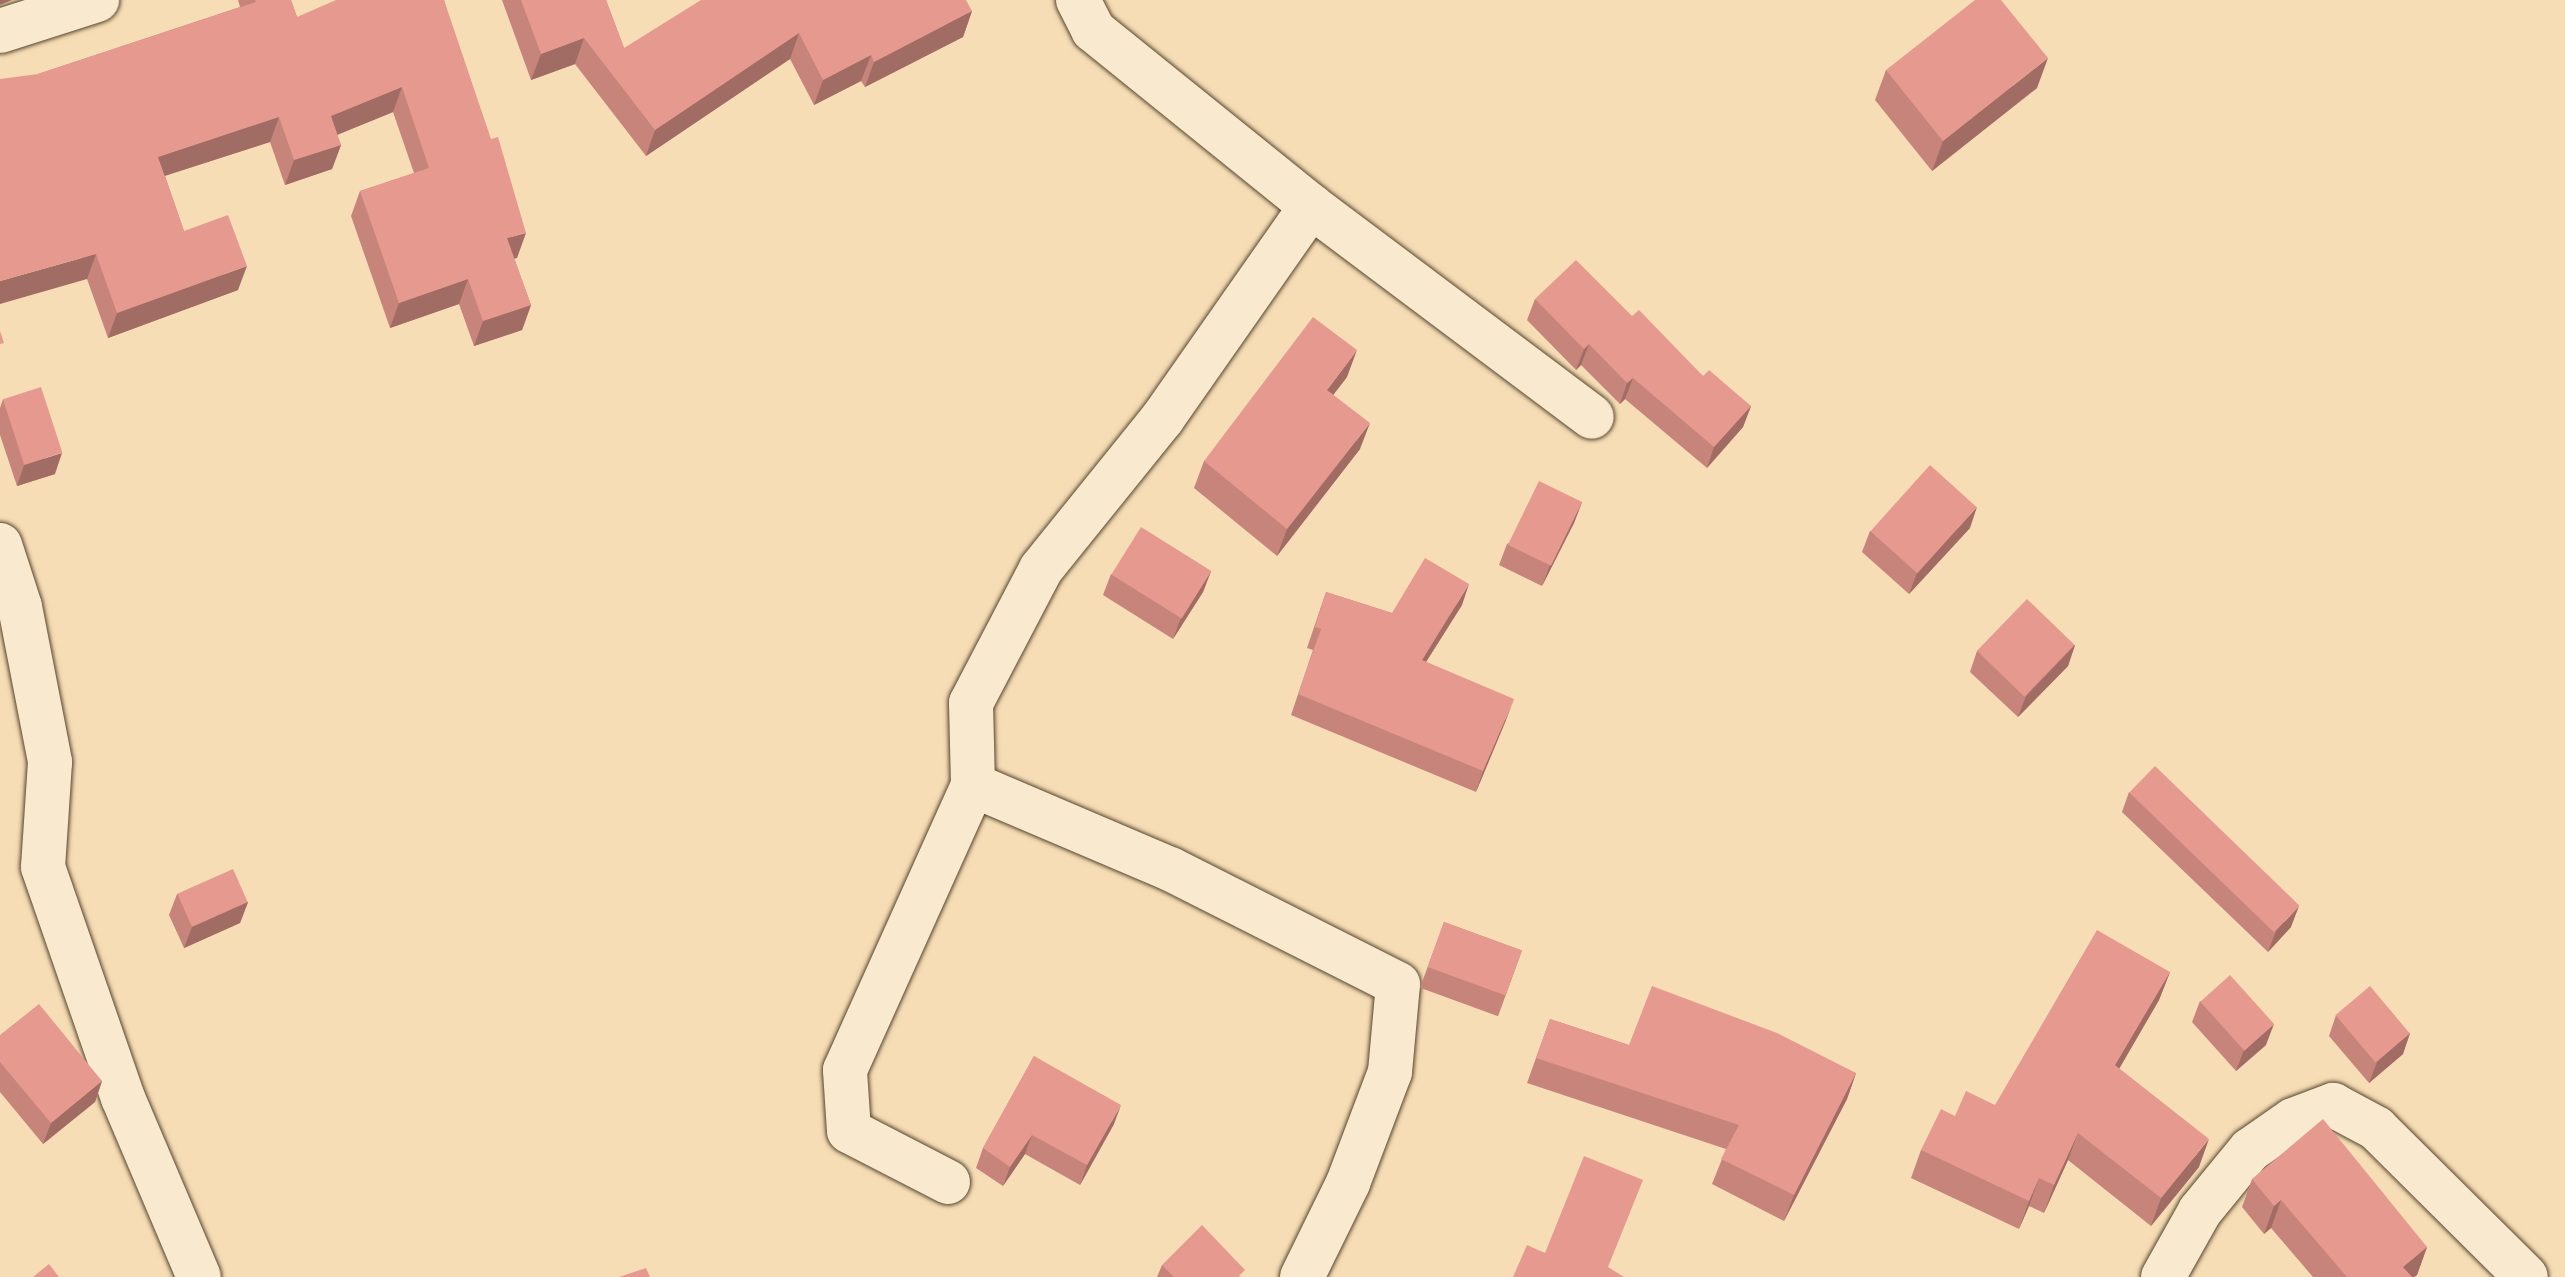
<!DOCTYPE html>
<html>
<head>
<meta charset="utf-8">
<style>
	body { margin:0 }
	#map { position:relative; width:2565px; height:1277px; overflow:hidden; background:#f6ddb5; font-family:"Libre Bodoni",serif }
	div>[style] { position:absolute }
	.roads { filter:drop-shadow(0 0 2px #56462d) drop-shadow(0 0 2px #56462d) }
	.minor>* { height:44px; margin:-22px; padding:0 22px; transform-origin:22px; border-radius:22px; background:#f9e9cf }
	.wall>* { inset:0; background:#c6847b; transform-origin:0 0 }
	.shaded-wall>* { inset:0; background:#a16c64 }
	.building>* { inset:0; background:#e69a8f; transform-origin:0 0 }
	span { translate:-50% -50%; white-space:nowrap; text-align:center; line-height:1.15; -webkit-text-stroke:8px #f9e9cf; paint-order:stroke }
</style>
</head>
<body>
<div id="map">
	<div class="roads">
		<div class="minor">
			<i style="left:1078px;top:0;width:34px;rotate:63deg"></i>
			<i style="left:1093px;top:30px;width:280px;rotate:38.9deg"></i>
			<i style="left:1311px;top:206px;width:351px;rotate:36.9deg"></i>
			<i style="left:0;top:31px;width:102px;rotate:-17.7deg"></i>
			<i style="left:0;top:545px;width:65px;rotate:72.1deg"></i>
			<i style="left:20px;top:607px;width:158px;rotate:79deg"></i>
			<i style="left:50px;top:762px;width:105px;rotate:93.8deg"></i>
			<i style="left:43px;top:867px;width:244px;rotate:70.9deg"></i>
			<i style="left:123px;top:1098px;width:194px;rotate:67deg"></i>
			<i style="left:948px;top:1182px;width:111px;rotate:-152.7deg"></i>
			<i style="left:849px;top:1131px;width:61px;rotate:-93.8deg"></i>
			<i style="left:845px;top:1070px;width:312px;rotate:-65.8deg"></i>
			<i style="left:1302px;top:1277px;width:105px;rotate:-63.9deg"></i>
			<i style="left:1348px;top:1183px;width:119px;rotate:-69.3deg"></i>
			<i style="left:1390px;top:1072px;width:88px;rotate:-84.8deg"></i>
			<i style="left:1398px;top:984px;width:255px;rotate:-153.2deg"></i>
			<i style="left:1170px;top:869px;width:214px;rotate:-156.9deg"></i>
			<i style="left:973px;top:785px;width:82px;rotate:-91.4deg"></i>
			<i style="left:971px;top:703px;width:151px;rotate:-62.4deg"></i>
			<i style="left:1041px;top:569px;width:193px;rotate:-51.1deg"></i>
			<i style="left:1162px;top:419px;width:260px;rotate:-55deg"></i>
			<i style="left:2163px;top:1277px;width:76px;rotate:-60.7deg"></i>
			<i style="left:2200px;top:1211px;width:79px;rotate:-50.7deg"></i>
			<i style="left:2250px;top:1150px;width:52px;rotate:-34.9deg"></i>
			<i style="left:2293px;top:1120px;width:43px;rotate:-20.6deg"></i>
			<i style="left:2333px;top:1105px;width:49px;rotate:28.1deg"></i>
			<i style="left:2376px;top:1128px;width:211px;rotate:44.8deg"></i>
		</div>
	</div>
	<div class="wall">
		<i style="clip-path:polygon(238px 0,291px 0,297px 17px,444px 0,517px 258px,514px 258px,531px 305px,522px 330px,474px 346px,459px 304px,390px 328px,351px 216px,360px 191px,414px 173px,393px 112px,337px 135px,341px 145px,332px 169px,285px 185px,270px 142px,165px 176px,184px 231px,238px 290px,108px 338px,87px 279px,38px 74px,240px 7px)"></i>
		<i style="clip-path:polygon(502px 0,606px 0,624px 48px,972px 11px,963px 37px,865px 87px,861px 81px,814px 105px,790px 59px,646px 156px,575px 64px,531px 80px)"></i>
		<i style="clip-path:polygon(1886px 70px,2037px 88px,1932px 171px,1875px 100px)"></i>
		<i style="clip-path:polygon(1535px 299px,1632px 316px,1703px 376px,1751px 406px,1743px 427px,1707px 468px,1625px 399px,1620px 404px,1581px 365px,1576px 370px,1527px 320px)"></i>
		<i style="clip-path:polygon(1347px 377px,1333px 395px,1360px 449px,1277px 556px,1194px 488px,1204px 461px)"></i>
		<i style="clip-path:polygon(3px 399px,55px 474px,17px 486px,0 435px,0 408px)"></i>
		<i style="clip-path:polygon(1582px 502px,1574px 523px,1542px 586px,1499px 565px,1507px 544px)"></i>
		<i style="clip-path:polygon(1970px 528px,1909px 594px,1862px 552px,1870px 531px)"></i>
		<i style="clip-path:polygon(1211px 571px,1203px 592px,1173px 639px,1103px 595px,1111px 574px)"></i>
		<i style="clip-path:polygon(1326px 592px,1392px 613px,1462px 605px,1426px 662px,1506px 720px,1476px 792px,1291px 715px,1313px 650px,1307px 648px)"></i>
		<i style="clip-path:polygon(2075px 645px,2068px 666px,2018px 717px,1970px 672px,1977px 651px)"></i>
		<i style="clip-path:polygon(2129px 792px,2291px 927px,2268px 952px,2122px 812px)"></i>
		<i style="clip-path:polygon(177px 894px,248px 902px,240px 923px,184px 948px,169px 915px)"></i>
		<i style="left:1444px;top:922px;width:83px;height:70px;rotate:20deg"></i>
		<i style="clip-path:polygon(2170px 972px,2159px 1000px,2119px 1069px,2199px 1167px,2151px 1226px,2068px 1160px,2044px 1213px,2029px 1206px,2019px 1229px,1911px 1178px,1921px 1150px,1955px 1116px,1995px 1105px)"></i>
		<i style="clip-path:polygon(2200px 1001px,2266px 1045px,2236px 1071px,2192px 1022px)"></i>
		<i style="clip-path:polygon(2336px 1015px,2410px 1033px,2403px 1054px,2369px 1083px,2329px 1036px)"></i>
		<i style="clip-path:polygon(1550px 1019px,1629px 1045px,1856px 1073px,1847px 1099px,1784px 1221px,1712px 1184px,1726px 1149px,1527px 1083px)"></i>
		<i style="clip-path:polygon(0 1035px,102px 1081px,95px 1102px,43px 1144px,0 1092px)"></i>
		<i style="clip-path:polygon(1034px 1056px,1114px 1124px,1080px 1185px,1025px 1154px,1003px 1186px,976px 1168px,983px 1148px)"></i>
		<i style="clip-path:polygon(2252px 1179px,2427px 1247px,2417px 1275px,2414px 1277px,2313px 1277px,2271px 1228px,2264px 1234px,2242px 1207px)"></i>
		<i style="clip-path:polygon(1162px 1265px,1242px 1277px,1157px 1277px)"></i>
	</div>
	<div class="shaded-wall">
		<i style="clip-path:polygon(0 0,12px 0,0 5px)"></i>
		<i style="clip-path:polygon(972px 11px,963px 37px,865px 87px,874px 62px)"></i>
		<i style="clip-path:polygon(799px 33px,790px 59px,646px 156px,655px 130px)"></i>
		<i style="clip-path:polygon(584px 38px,575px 64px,531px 80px,541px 54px)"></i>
		<i style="clip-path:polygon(871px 55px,861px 81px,814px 105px,823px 80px)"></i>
		<i style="clip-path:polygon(2048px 58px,2037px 88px,1932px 171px,1943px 141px)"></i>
		<i style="clip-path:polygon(402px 87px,393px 112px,322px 141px,331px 116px)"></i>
		<i style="clip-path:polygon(279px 117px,270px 142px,148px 181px,158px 157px)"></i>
		<i style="clip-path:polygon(341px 145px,332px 169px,285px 185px,294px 160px)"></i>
		<i style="clip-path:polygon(526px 233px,517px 258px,498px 263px,507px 238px)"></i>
		<i style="clip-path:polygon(96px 254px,87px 279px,0 304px,0 281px)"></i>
		<i style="clip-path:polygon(247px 266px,238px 290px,108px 338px,117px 313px)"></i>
		<i style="clip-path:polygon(468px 279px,459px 304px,390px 328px,399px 303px)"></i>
		<i style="clip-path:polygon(531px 305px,522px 330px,474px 346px,483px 321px)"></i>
		<i style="clip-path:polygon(1589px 344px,1581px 365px,1576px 370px,1584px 349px)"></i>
		<i style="clip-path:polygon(1357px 350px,1347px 377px,1317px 416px,1327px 390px)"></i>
		<i style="clip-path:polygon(1633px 378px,1625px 399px,1620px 404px,1627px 383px)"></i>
		<i style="clip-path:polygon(1751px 406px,1743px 427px,1707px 468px,1714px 447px)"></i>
		<i style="clip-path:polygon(1370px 423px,1360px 449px,1277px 556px,1287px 529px)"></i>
		<i style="clip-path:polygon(62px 453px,55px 474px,17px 486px,24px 465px)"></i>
		<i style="clip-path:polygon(1582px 502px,1574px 523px,1542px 586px,1550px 565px)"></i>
		<i style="clip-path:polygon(1977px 507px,1970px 528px,1909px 594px,1917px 573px)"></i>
		<i style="clip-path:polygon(1211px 571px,1203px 592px,1173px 639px,1181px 618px)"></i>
		<i style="clip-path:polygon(1469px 584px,1462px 605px,1414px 681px,1422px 660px)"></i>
		<i style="clip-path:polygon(2075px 645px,2068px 666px,2018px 717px,2026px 696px)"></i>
		<i style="clip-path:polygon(1514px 699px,1506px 720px,1476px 792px,1483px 771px)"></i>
		<i style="clip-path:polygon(248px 902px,240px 923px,184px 948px,192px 927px)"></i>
		<i style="clip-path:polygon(2299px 906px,2291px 927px,2268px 952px,2276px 931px)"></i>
		<i style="clip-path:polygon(2170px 972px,2159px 1000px,2105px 1093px,2115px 1065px)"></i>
		<i style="clip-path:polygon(2274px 1024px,2266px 1045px,2236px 1071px,2244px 1050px)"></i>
		<i style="clip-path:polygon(2410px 1033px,2403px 1054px,2369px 1083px,2377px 1062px)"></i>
		<i style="clip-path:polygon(1856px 1073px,1847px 1099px,1784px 1221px,1794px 1195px)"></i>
		<i style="clip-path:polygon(102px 1081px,95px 1102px,43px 1144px,51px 1123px)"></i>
		<i style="clip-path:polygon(1121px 1105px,1114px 1124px,1080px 1185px,1087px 1165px)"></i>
		<i style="clip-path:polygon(2078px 1133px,2068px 1160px,2044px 1213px,2054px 1185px)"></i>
		<i style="clip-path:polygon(1032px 1135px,1025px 1154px,1003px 1186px,1010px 1167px)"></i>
		<i style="clip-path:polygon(2209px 1139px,2199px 1167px,2151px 1226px,2161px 1198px)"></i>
		<i style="clip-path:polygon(2039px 1178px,2029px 1206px,2019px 1229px,2029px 1201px)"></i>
		<i style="clip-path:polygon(2281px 1200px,2271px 1228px,2264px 1234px,2274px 1206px)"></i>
		<i style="clip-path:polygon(2427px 1247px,2417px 1275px,2414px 1277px,2400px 1277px,2403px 1267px)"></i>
	</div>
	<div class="building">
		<i style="clip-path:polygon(255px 0,291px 0,297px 17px,336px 0,444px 0,491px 139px,498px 137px,526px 233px,507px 238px,531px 305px,483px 321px,468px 279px,399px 303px,360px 191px,429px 168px,402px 87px,331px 116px,341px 145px,294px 160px,279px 117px,158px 157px,184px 231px,228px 215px,247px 266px,117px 313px,96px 254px,0 281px,0 79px,38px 74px,256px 2px)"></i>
		<i style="clip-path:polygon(521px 0,606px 0,624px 48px,701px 0,966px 0,972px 11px,874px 62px,871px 55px,823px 80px,799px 33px,655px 130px,584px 38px,541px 54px)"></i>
		<i style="clip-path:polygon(1975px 0,2001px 0,2048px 58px,1943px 141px,1886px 70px)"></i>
		<i style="clip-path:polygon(1576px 260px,1632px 316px,1639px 310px,1703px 376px,1709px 370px,1751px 406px,1714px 447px,1633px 378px,1627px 383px,1589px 344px,1584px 349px,1535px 299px)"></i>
		<i style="clip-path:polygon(1313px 317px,1357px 350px,1327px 390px,1370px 423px,1287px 529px,1204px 461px)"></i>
		<i style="clip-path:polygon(0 331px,4px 343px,0 344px)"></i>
		<i style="left:41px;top:387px;width:69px;height:40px;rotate:72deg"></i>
		<i style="left:1930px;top:465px;width:63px;height:89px;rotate:42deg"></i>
		<i style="left:1539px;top:481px;width:48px;height:71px;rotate:26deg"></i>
		<i style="left:1141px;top:527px;width:83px;height:56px;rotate:32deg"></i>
		<i style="clip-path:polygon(1425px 558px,1469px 584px,1422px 660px,1514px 699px,1483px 771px,1298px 694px,1321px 629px,1315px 627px,1326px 592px,1392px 613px)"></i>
		<i style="left:2027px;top:599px;width:66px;height:72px;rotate:44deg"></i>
		<i style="left:2155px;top:766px;width:201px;height:37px;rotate:44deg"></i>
		<i style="left:233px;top:869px;width:36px;height:61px;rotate:66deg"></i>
		<i style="left:1444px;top:922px;width:83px;height:48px;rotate:20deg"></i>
		<i style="clip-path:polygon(2097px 930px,2170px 972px,2115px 1065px,2209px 1139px,2161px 1198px,2078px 1133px,2054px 1185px,2039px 1178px,2029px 1201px,1921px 1150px,1941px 1109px,1955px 1116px,1966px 1091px,1995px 1105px)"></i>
		<i style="left:2230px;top:975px;width:66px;height:40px;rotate:48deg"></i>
		<i style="clip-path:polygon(1652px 986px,1777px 1033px,1856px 1073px,1794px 1195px,1721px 1159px,1739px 1125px,1536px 1058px,1550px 1019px,1629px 1045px)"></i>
		<i style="left:2370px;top:986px;width:62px;height:45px;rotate:50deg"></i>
		<i style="clip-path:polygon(39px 1004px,102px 1081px,51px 1123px,0 1062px,0 1035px)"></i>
		<i style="clip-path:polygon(1034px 1056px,1121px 1105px,1087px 1165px,1032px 1135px,1010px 1167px,983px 1148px)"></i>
		<i style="clip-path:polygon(2323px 1119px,2427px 1247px,2403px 1267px,2412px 1277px,2347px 1277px,2281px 1200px,2274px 1206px,2252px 1179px)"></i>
		<i style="clip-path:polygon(1584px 1156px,1643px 1180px,1608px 1267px,1624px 1277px,1513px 1277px,1527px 1245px,1545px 1253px)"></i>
		<i style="clip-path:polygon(1202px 1225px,1245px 1270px,1238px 1277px,1174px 1277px,1162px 1265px)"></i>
		<i style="clip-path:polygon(49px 1264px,59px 1277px,33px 1277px)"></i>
		<i style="clip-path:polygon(646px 1268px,650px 1277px,619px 1277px)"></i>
	</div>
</div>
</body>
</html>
